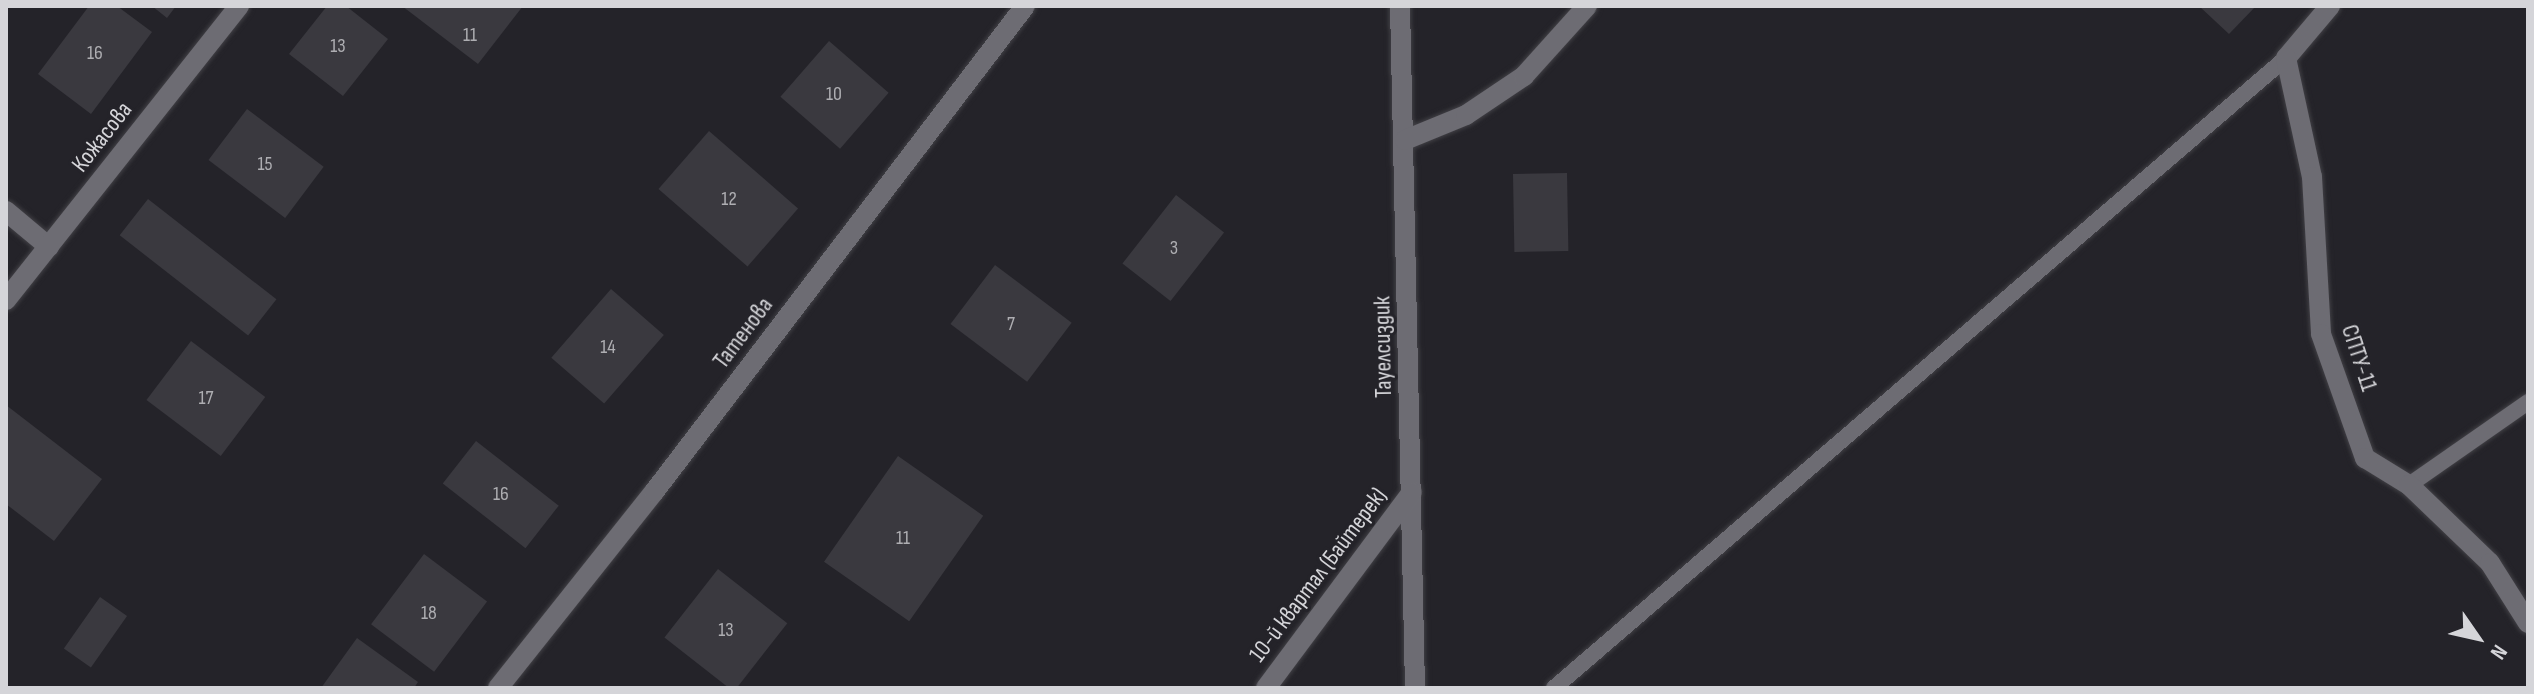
<!DOCTYPE html>
<html>
<head>
<meta charset="utf-8">
<style>
	body { margin:0 }
	#map { position:relative; width:2534px; height:694px; overflow:hidden; background:#242329; font-family:"Sofia Sans Condensed",sans-serif }
	div>[style] { position:absolute }
	.building>* { inset:0; background:#3a393f; transform-origin:0 0 }
	.roads { filter:drop-shadow(0 0 2px #414045) drop-shadow(0 0 2px #414045) }
	.service>* { height:16px; margin:-8px; padding:0 8px; transform-origin:8px; border-radius:8px; background:#6d6c73 }
	.minor>* { height:20px; margin:-10px; padding:0 10px; transform-origin:10px; border-radius:10px; background:#6d6c73 }
	span { translate:-50% -50%; white-space:nowrap; text-align:center; line-height:1.15; -webkit-text-stroke:6px #242329; paint-order:stroke }
	.number-label { font-size:20px; color:#aeaeb2 }
	.number-label span { -webkit-text-stroke-width:0 }
	.street-label { font-size:24px; color:#d5d5d9 }
	.frame { position:absolute; inset:0; border:8px solid #d5d5d9; pointer-events:none }
	.north { position:absolute; left:2438px; top:598px; width:80px; height:80px; -webkit-text-stroke:6px #242329; paint-order:stroke; rotate:124deg; font-size:22px; font-weight:700; line-height:32px; text-align:center; color:#d5d5d9 }
	.north::after { content:''; display:block; margin:auto; width:28px; height:36px; background:#d5d5d9; clip-path:polygon(50% 0,100% 100%,50% 72%,0 100%) }
</style>
</head>
<body>
<div id="map">
	<div class="building">
		<i style="clip-path:polygon(89px 6px,117px 6px,152px 32px,91px 114px,38px 74px)"></i>
		<i style="clip-path:polygon(152px 6px,176px 6px,167px 18px)"></i>
		<i style="clip-path:polygon(327px 6px,346px 6px,388px 39px,343px 96px,289px 54px)"></i>
		<i style="clip-path:polygon(402px 6px,523px 6px,478px 64px)"></i>
		<i style="clip-path:polygon(2199px 6px,2256px 6px,2229px 34px)"></i>
		<i style="left:829px;top:41px;width:79px;height:74px;rotate:41deg"></i>
		<i style="left:247px;top:109px;width:96px;height:64px;rotate:37deg"></i>
		<i style="left:709px;top:131px;width:118px;height:77px;rotate:41deg"></i>
		<i style="left:1567px;top:173px;width:78px;height:54px;rotate:89deg"></i>
		<i style="left:1176px;top:195px;width:61px;height:87px;rotate:38deg"></i>
		<i style="left:148px;top:199px;width:163px;height:46px;rotate:38deg"></i>
		<i style="left:995px;top:265px;width:96px;height:74px;rotate:37deg"></i>
		<i style="left:611px;top:289px;width:70px;height:91px;rotate:41deg"></i>
		<i style="left:191px;top:341px;width:93px;height:74px;rotate:37deg"></i>
		<i style="clip-path:polygon(6px 405px,102px 479px,54px 541px,6px 504px)"></i>
		<i style="left:476px;top:441px;width:105px;height:54px;rotate:38deg"></i>
		<i style="left:898px;top:456px;width:104px;height:129px;rotate:35deg"></i>
		<i style="left:424px;top:554px;width:79px;height:88px;rotate:37deg"></i>
		<i style="left:718px;top:569px;width:88px;height:87px;rotate:38deg"></i>
		<i style="left:100px;top:597px;width:33px;height:63px;rotate:35deg"></i>
		<i style="clip-path:polygon(357px 638px,418px 682px,414px 688px,321px 688px)"></i>
	</div>
	<div class="roads">
		<div class="service">
			<i style="left:2409px;top:485px;width:145px;rotate:-34.9deg"></i>
			<i style="left:1554px;top:688px;width:966px;rotate:-40.72deg"></i>
		</div>
		<div class="minor">
			<i style="left:1400px;top:6px;width:682px;rotate:88.74deg"></i>
			<i style="left:2330px;top:6px;width:68px;rotate:130.2deg"></i>
			<i style="left:2286px;top:58px;width:122px;rotate:77.7deg"></i>
			<i style="left:2312px;top:177px;width:157px;rotate:86.7deg"></i>
			<i style="left:2321px;top:334px;width:132px;rotate:70.5deg"></i>
			<i style="left:2365px;top:458px;width:52px;rotate:31.5deg"></i>
			<i style="left:2409px;top:485px;width:112px;rotate:43.9deg"></i>
			<i style="left:2490px;top:563px;width:71px;rotate:57.7deg"></i>
			<i style="left:1405px;top:140px;width:66px;rotate:-22.3deg"></i>
			<i style="left:1466px;top:115px;width:70px;rotate:-33.9deg"></i>
			<i style="left:1524px;top:76px;width:94px;rotate:-48deg"></i>
			<i style="left:6px;top:211px;width:56px;rotate:39.9deg"></i>
			<i style="left:6px;top:300px;width:375px;rotate:-51.6deg"></i>
			<i style="left:498px;top:688px;width:251px;rotate:-51.5deg"></i>
			<i style="left:654px;top:492px;width:611px;rotate:-52.64deg"></i>
			<i style="left:1266px;top:688px;width:244px;rotate:-53.3deg"></i>
		</div>
	</div>
	<div class="number-label">
		<span style="left:470px;top:35px">11</span>
		<span style="left:338px;top:46px">13</span>
		<span style="left:95px;top:53px">16</span>
		<span style="left:834px;top:94px">10</span>
		<span style="left:265px;top:164px">15</span>
		<span style="left:729px;top:199px">12</span>
		<span style="left:1174px;top:248px">3</span>
		<span style="left:1011px;top:324px">7</span>
		<span style="left:608px;top:347px">14</span>
		<span style="left:206px;top:398px">17</span>
		<span style="left:501px;top:494px">16</span>
		<span style="left:903px;top:538px">11</span>
		<span style="left:429px;top:613px">18</span>
		<span style="left:726px;top:630px">13</span>
	</div>
	<div class="street-label">
		<span style="left:102px;top:137px;rotate:-52deg">Кожасова</span>
		<span style="left:743px;top:333px;rotate:-53deg">Татенова</span>
		<span style="left:1383px;top:347px;rotate:-91deg">Тауелсиздик</span>
		<span style="left:2359px;top:358px;rotate:72deg">СПТУ-11</span>
		<span style="left:1318px;top:575px;rotate:-53deg">10-й квартал (Байтерек)</span>
	</div>
	<div class="frame"></div>
	<div class="north">N</div>
</div>
</body>
</html>
